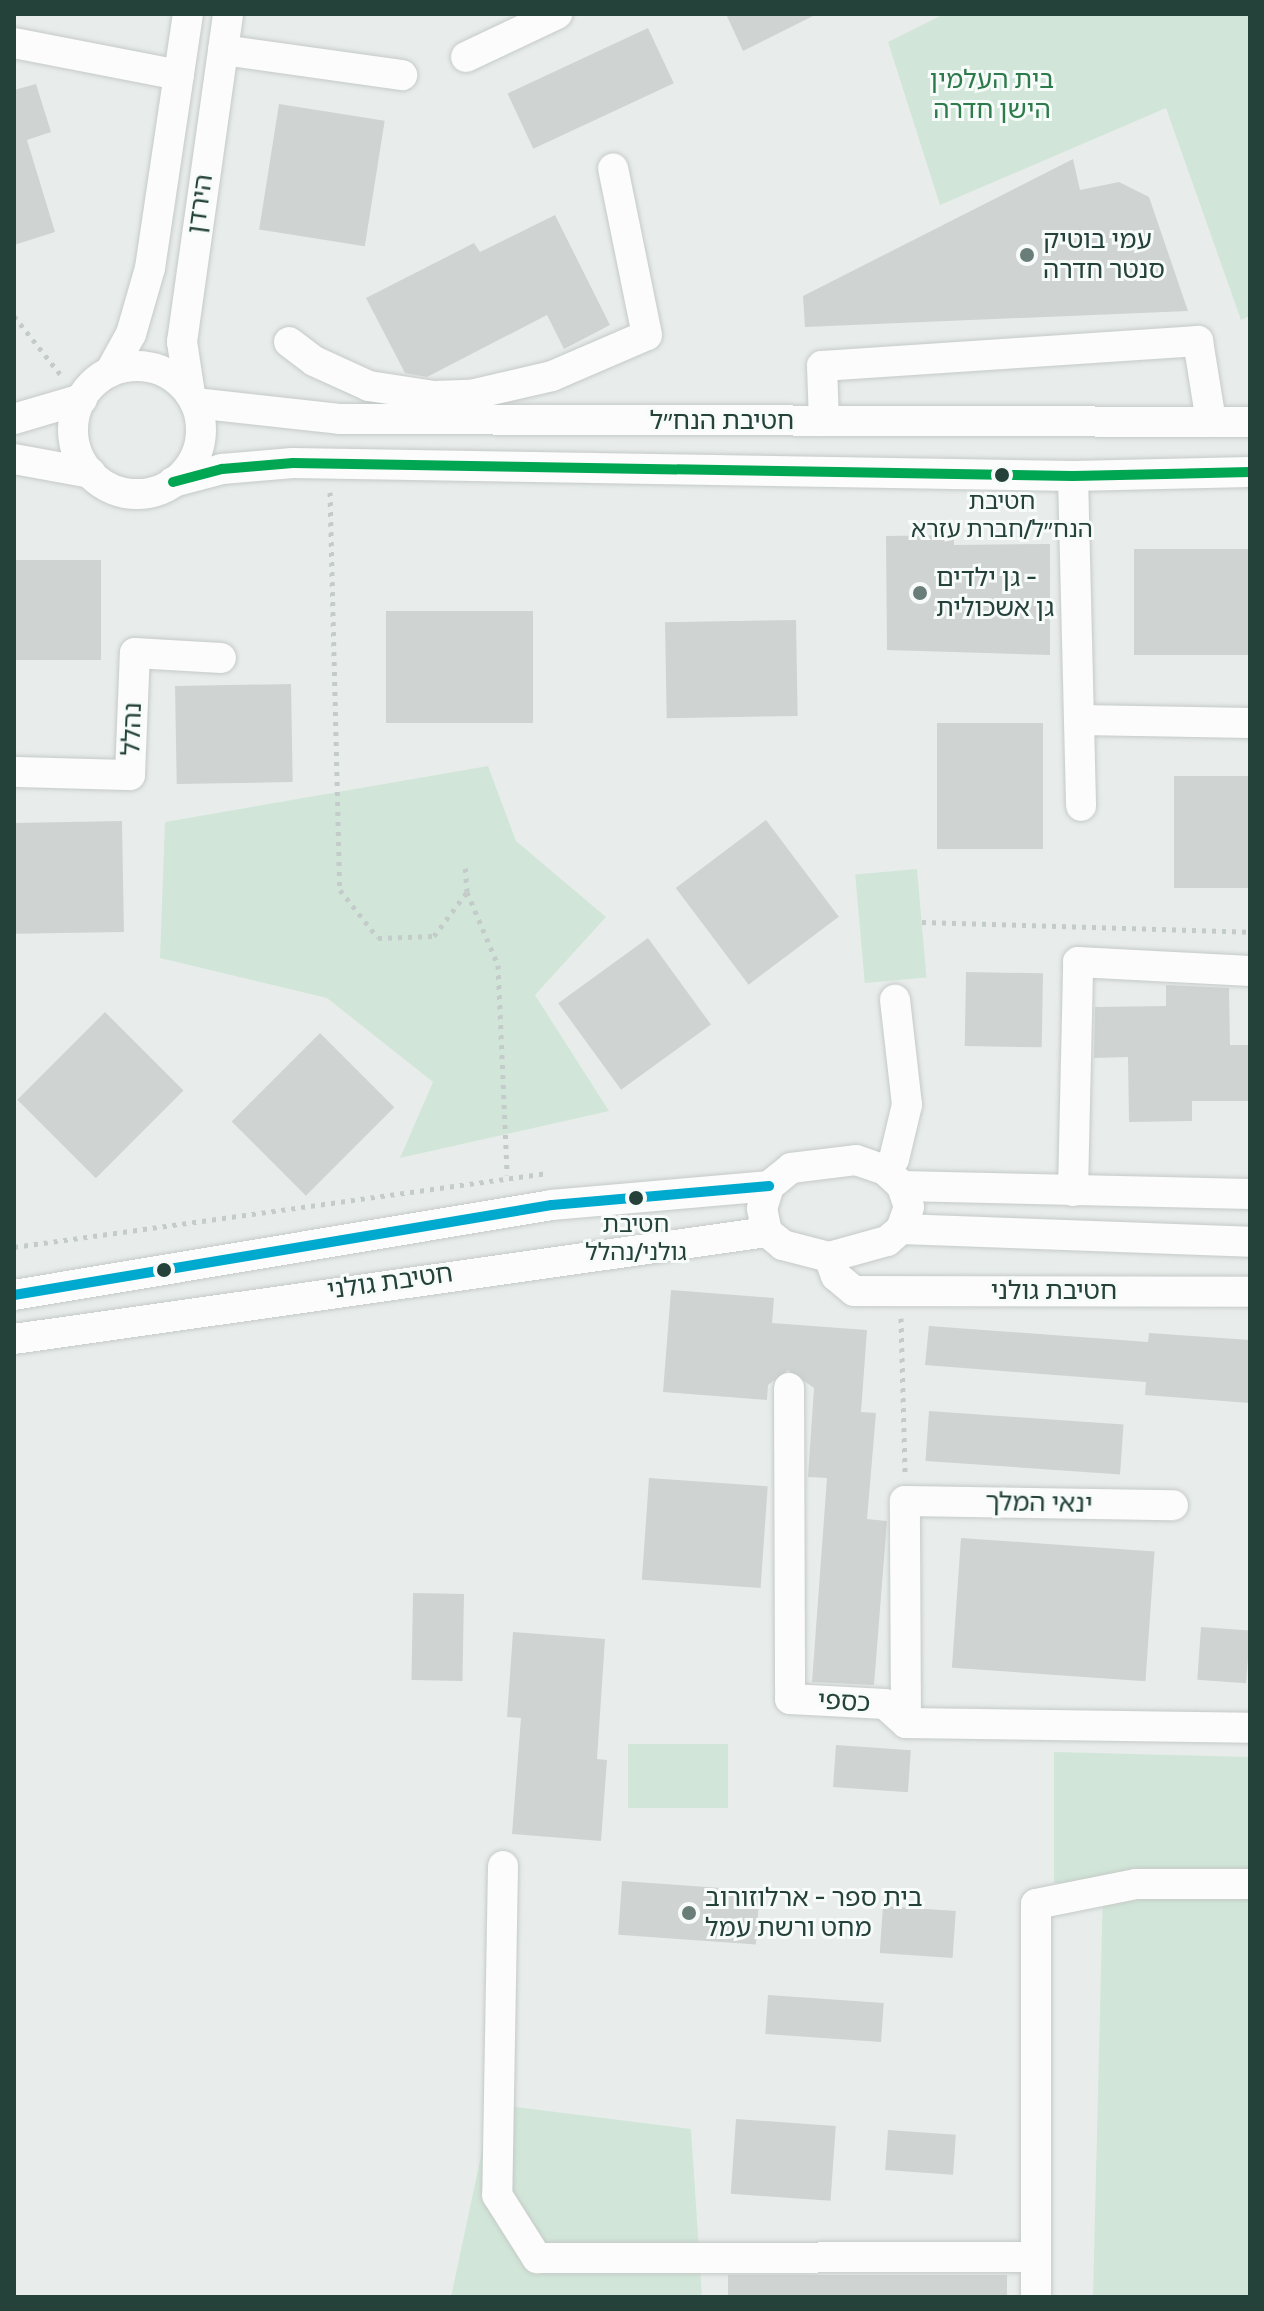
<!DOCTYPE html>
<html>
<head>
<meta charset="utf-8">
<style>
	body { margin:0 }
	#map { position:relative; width:1264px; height:2311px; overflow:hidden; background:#e8edeb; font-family:Cabin,"Noto Sans Hebrew",sans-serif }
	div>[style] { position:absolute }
	.green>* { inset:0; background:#d1e6d8; transform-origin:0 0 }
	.building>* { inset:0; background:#cfd4d2; transform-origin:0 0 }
	.path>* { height:5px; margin-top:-2.5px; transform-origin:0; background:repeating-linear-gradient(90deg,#c3ccca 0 4px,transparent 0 10px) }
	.roads { filter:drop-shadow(0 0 2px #c5cac8) drop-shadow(0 0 2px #c5cac8) }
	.minor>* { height:30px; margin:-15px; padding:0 15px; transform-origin:15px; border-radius:15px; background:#fcfcfc }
	.minor>.ring { margin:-15px; padding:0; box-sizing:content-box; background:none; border:30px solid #fcfcfc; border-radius:50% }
	.bus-1>* { height:10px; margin:-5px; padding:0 5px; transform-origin:5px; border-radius:5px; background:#00a9ce }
	.bus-2>* { height:10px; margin:-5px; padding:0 5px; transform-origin:5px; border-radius:5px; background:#00a651 }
	.dots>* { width:22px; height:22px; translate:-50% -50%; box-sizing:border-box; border:4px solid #f7fbf9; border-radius:50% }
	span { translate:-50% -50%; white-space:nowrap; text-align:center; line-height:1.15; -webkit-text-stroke:6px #f7fbf9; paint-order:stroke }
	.bus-label { font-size:24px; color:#24423a }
	.park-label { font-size:26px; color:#2d7a4b }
	.street-label { font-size:26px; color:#24423a }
	.poi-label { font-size:26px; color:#24423a }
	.left { translate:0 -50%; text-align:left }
	.frame { position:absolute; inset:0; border:16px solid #24423a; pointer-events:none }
</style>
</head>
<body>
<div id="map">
	<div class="green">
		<i style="clip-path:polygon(944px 14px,1250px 14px,1250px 316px,1241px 320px,1166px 108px,940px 205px,888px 42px)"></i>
		<i style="clip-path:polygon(488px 766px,516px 841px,606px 917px,535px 995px,609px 1111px,400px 1158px,433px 1082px,327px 998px,160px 958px,165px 822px)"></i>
		<i style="left:917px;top:869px;width:109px;height:62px;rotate:85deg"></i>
		<i style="left:628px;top:1744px;width:100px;height:64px"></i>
		<i style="clip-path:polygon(1054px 1752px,1250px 1757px,1250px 2297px,1093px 2297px,1103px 1887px,1054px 1883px)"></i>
		<i style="clip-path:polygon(492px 2104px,691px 2129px,702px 2297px,451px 2297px)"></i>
	</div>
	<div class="building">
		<i style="clip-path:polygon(726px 14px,817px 14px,743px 51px)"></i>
		<i style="left:648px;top:28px;width:61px;height:155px;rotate:65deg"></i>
		<i style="clip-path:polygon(36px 84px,51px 132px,27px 140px,55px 232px,14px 245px,14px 90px)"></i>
		<i style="left:279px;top:104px;width:107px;height:127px;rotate:9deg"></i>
		<i style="clip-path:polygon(1073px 159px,1080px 190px,1119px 182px,1149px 197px,1188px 311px,805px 327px,803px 296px)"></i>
		<i style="clip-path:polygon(555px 215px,610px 325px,564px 349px,547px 315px,427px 377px,405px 373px,366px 298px,474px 243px,480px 252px)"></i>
		<i style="clip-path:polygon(954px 535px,954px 545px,1050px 544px,1050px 655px,887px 650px,886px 536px)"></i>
		<i style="left:1250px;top:549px;width:106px;height:116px;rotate:90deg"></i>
		<i style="left:14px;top:560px;width:87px;height:100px"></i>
		<i style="left:533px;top:611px;width:112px;height:147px;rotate:90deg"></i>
		<i style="left:796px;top:620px;width:96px;height:131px;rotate:89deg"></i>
		<i style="left:291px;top:684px;width:98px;height:116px;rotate:89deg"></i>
		<i style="left:937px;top:723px;width:106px;height:126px"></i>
		<i style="left:1174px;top:776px;width:76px;height:112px"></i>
		<i style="left:766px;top:820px;width:121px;height:113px;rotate:53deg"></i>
		<i style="left:122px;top:821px;width:111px;height:108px;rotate:89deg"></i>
		<i style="left:648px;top:938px;width:107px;height:111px;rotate:54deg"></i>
		<i style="left:966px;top:972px;width:77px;height:74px;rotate:1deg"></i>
		<i style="clip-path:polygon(1166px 985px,1229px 988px,1230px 1045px,1250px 1045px,1250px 1101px,1192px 1101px,1192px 1121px,1129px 1122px,1128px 1057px,1094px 1058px,1095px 1007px,1166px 1006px)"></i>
		<i style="left:105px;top:1012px;width:111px;height:124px;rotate:45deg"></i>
		<i style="left:320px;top:1033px;width:105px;height:125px;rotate:45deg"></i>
		<i style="clip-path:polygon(671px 1290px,774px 1298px,772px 1323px,867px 1330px,861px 1412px,876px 1413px,867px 1519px,887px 1521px,874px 1685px,812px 1682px,827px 1478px,808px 1477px,814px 1388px,788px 1370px,768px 1385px,767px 1400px,663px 1392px)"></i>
		<i style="clip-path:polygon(929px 1326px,1148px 1342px,1149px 1333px,1250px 1340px,1250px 1403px,1145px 1395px,1146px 1382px,925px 1365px)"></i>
		<i style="left:929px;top:1411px;width:195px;height:50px;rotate:4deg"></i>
		<i style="left:649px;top:1478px;width:119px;height:102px;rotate:4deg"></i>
		<i style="left:961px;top:1538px;width:194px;height:130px;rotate:4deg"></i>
		<i style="left:413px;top:1593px;width:51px;height:87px;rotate:1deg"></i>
		<i style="left:1201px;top:1627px;width:49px;height:53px;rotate:4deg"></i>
		<i style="clip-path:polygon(513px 1632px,605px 1639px,597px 1759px,607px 1760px,601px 1841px,512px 1834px,521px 1718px,507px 1717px)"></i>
		<i style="left:836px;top:1745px;width:75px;height:42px;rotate:4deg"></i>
		<i style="left:622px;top:1881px;width:138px;height:54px;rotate:4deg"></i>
		<i style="left:883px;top:1906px;width:73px;height:47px;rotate:4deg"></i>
		<i style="left:768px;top:1995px;width:116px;height:39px;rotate:4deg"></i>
		<i style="left:736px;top:2119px;width:100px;height:75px;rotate:4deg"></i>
		<i style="left:888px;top:2130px;width:68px;height:40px;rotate:4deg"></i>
		<i style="left:1007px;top:2275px;width:22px;height:279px;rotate:90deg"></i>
	</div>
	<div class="path">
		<i style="left:14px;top:316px;width:75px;rotate:51.5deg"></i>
		<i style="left:330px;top:492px;width:398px;rotate:88.6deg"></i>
		<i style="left:340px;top:890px;width:61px;rotate:51.6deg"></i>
		<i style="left:378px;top:938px;width:56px;rotate:-2deg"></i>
		<i style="left:434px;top:936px;width:55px;rotate:-53.1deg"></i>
		<i style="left:467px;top:892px;width:27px;rotate:-94deg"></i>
		<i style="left:467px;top:892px;width:79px;rotate:67deg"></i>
		<i style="left:498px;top:965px;width:210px;rotate:87.5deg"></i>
		<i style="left:922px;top:922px;width:328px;rotate:1.7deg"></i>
		<i style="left:14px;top:1247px;width:539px;rotate:-7.89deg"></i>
		<i style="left:901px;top:1318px;width:154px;rotate:88.5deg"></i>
	</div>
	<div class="roads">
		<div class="minor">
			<i style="left:14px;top:43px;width:168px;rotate:11deg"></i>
			<i style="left:223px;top:50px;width:181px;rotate:8deg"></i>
			<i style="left:466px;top:57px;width:101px;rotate:-25.3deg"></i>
			<i style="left:289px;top:342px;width:31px;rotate:37deg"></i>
			<i style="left:314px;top:361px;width:60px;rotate:24.4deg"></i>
			<i style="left:369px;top:386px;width:66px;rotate:8.7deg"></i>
			<i style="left:434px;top:396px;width:36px;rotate:-2deg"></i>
			<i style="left:470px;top:395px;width:84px;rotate:-13deg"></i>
			<i style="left:552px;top:376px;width:103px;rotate:-23.3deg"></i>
			<i style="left:647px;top:335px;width:170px;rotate:-101.5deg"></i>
			<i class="ring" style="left:73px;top:366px;width:98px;height:98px"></i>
			<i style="left:110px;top:372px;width:43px;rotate:-61.1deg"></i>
			<i style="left:131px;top:334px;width:69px;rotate:-73.9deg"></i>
			<i style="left:150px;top:268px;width:257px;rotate:-81.5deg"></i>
			<i style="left:190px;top:394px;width:53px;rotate:-98.7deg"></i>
			<i style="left:182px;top:342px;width:331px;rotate:-82deg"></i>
			<i style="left:195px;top:403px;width:145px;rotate:6.3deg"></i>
			<i style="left:339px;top:419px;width:911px;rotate:0.19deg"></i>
			<i style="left:14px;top:419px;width:71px;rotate:-16.4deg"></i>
			<i style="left:824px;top:421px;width:55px;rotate:-92.1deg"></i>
			<i style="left:822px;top:366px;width:377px;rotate:-3.8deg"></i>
			<i style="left:1198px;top:341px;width:81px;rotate:80.8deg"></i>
			<i style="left:14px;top:459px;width:78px;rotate:10.3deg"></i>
			<i style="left:1073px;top:476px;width:330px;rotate:88.6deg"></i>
			<i style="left:173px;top:482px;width:51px;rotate:-14.9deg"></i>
			<i style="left:222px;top:469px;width:71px;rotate:-4.8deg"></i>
			<i style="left:293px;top:463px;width:780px;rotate:0.95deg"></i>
			<i style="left:1073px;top:476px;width:177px;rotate:-1.3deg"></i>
			<i style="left:1081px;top:720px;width:169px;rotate:1deg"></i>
			<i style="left:14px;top:772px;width:116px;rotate:1.5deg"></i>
			<i style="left:130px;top:775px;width:122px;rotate:-87.7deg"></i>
			<i style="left:135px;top:653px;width:86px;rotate:3.3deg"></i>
			<i style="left:856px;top:1160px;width:31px;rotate:19deg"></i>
			<i style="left:885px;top:1170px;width:23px;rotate:43deg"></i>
			<i style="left:902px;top:1186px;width:22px;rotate:72deg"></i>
			<i style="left:909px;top:1207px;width:23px;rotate:110deg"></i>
			<i style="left:901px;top:1229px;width:18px;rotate:139deg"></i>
			<i style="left:887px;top:1241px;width:60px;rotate:164.6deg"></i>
			<i style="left:829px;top:1257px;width:48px;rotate:-165.4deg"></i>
			<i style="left:783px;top:1245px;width:21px;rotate:-141deg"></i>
			<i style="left:767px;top:1232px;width:24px;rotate:-102deg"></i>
			<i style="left:762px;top:1209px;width:24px;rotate:-73deg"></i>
			<i style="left:769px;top:1186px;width:28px;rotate:-39deg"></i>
			<i style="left:791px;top:1168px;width:65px;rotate:-7deg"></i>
			<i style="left:885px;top:1170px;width:14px;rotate:-51deg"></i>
			<i style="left:894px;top:1159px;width:56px;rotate:-76.5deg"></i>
			<i style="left:907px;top:1105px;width:106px;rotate:-96.5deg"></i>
			<i style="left:902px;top:1186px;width:348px;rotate:1.3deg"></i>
			<i style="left:1073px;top:1191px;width:229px;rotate:-88.7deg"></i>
			<i style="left:1078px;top:962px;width:172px;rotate:3deg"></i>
			<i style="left:901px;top:1229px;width:349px;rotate:2.1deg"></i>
			<i style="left:829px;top:1257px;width:20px;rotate:70deg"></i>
			<i style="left:836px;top:1276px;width:23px;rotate:40deg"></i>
			<i style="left:854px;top:1291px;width:396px;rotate:0.1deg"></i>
			<i style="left:14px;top:1295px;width:545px;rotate:-9.5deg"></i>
			<i style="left:552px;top:1205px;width:218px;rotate:-5deg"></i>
			<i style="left:14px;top:1339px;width:761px;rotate:-8.09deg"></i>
			<i style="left:789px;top:1388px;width:311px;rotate:89.8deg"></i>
			<i style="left:790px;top:1699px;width:95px;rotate:3deg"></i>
			<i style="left:885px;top:1704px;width:28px;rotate:42deg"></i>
			<i style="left:906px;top:1723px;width:344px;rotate:0.8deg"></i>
			<i style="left:906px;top:1723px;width:222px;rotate:-90.3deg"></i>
			<i style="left:905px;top:1501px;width:268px;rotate:0.9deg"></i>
			<i style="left:503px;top:1866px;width:329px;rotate:91deg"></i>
			<i style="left:497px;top:2195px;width:75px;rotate:57.6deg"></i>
			<i style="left:537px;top:2258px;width:499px;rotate:-0.1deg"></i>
			<i style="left:1036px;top:2297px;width:393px;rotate:-90deg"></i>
			<i style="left:1036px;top:1904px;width:102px;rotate:-11.3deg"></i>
			<i style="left:1136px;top:1884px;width:114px"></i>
		</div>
	</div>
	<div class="bus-1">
		<i style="left:14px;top:1295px;width:545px;rotate:-9.5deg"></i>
		<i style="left:552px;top:1205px;width:218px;rotate:-5deg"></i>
	</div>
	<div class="bus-2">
		<i style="left:173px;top:482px;width:51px;rotate:-14.9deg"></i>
		<i style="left:222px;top:469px;width:71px;rotate:-4.8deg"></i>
		<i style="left:293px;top:463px;width:780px;rotate:0.95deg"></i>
		<i style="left:1073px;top:476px;width:177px;rotate:-1.3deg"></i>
	</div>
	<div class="dots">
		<i style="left:1027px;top:255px;background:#697e78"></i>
		<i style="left:1002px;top:475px;background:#24423a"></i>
		<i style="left:920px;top:593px;background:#697e78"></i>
		<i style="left:636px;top:1198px;background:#24423a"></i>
		<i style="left:164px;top:1270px;background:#24423a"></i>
		<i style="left:689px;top:1913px;background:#697e78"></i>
	</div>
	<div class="bus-label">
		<span style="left:1002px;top:515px">חטיבת<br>הנח״ל/חברת עזרא</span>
		<span style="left:636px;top:1238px">חטיבת<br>גולני/נהלל</span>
	</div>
	<div class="park-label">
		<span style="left:992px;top:95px">בית העלמין<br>הישן חדרה</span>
	</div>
	<div class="street-label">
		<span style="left:200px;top:204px;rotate:-82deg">הירדן</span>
		<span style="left:722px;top:421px">חטיבת הנח״ל</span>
		<span style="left:132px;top:729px;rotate:-88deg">נהלל</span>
		<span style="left:390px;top:1282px;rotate:-8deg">חטיבת גולני</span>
		<span style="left:1054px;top:1291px">חטיבת גולני</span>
		<span style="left:1039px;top:1503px;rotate:1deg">ינאי המלך</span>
		<span style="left:844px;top:1702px;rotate:3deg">כספי</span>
	</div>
	<div class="poi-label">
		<span class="left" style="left:1043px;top:255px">עמי בוטיק<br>סנטר חדרה</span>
		<span class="left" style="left:936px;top:593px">גן ילדים -<br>גן אשכולית</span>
		<span class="left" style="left:705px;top:1913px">בית ספר - ארלוזורוב<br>מחט ורשת עמל</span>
	</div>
	<div class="frame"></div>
</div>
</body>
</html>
